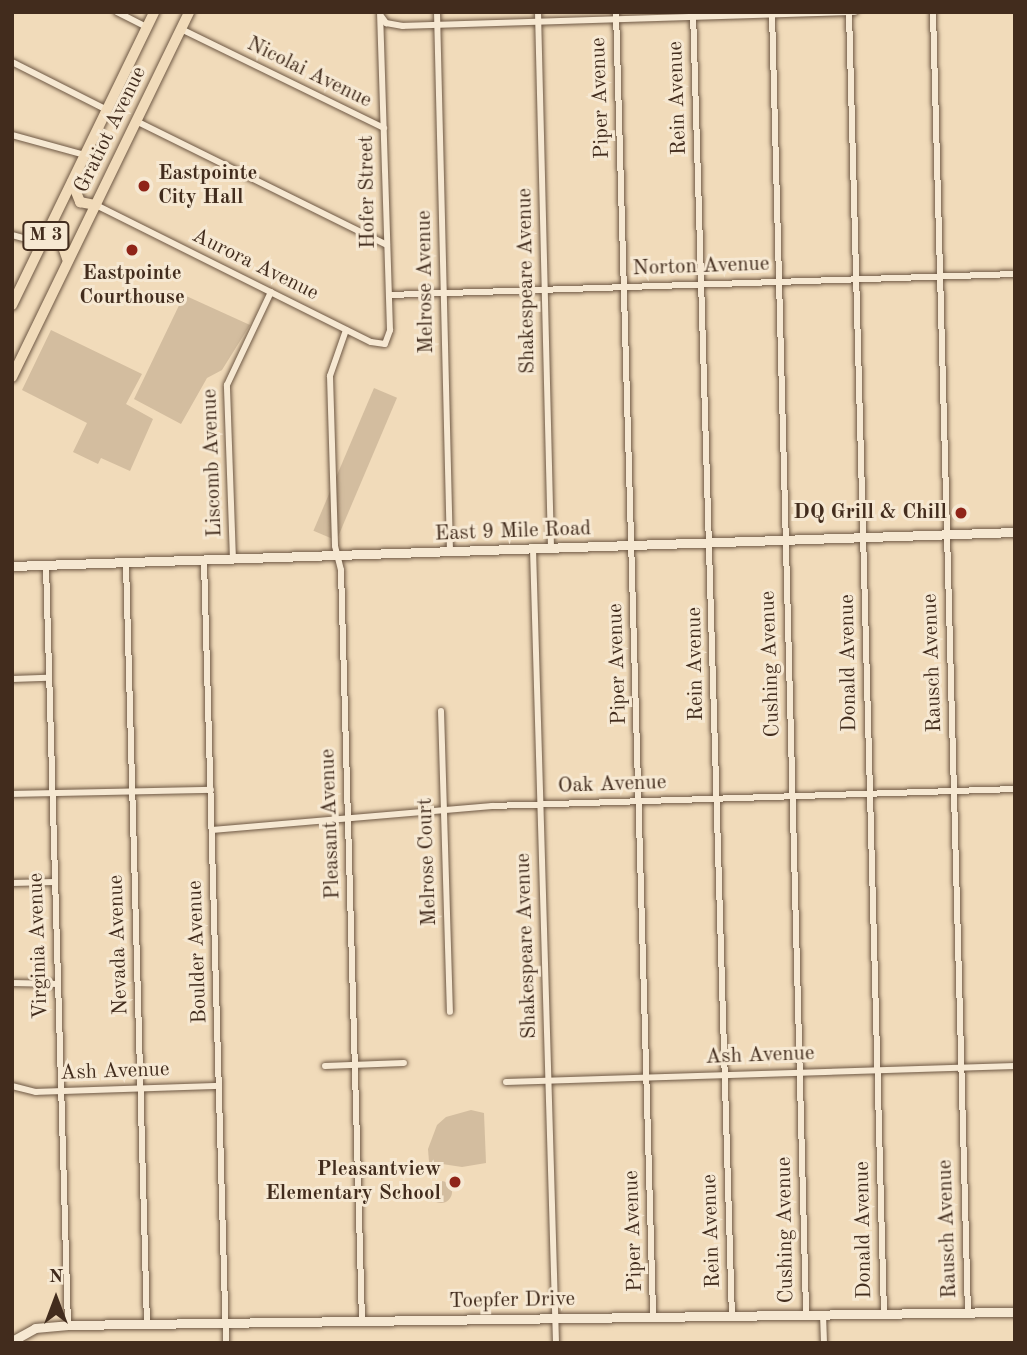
<!DOCTYPE html>
<html>
<head>
<meta charset="utf-8">
<style>
	body { margin:0 }
	#map { position:relative; width:1027px; height:1355px; overflow:hidden; background:#f1dbba; font-family:"Old Standard TT",serif }
	div>[style] { position:absolute }
	.green>* { inset:0; background:#d3bd9f; transform-origin:0 0 }
	.round { border-radius:50% }
	.roads { filter:drop-shadow(0 0 2px #6e5844) drop-shadow(0 0 2px #6e5844) }
	.street>* { height:6px; margin:-3px; padding:0 3px; transform-origin:3px; border-radius:3px; background:#f6e8d2 }
	.secondary>* { height:9px; margin:-4.5px; padding:0 4.5px; transform-origin:4.5px; border-radius:4.5px; background:#f6e8d2 }
	.primary>* { height:10px; margin:-5px; padding:0 5px; transform-origin:5px; border-radius:5px; background:#f1dbba }
	.dots>* { width:19px; height:19px; translate:-50% -50%; box-sizing:border-box; border:4px solid #f6e8d2; border-radius:50% }
	span { translate:-50% -50%; white-space:nowrap; text-align:center; line-height:1.15; -webkit-text-stroke:6px #f6e8d2; paint-order:stroke }
	.shield-label span { padding:2px 5px; background:#f6e8d2; border:2px solid; border-radius:5px; -webkit-text-stroke-width:0 }
	.shield-label { font-size:19px; color:#422c1d; font-weight:700 }
	.street-label { font-size:21px; color:#422c1d }
	.poi-label { font-size:21px; color:#422c1d; font-weight:700 }
	.left { translate:0 -50%; text-align:left }
	.right { translate:-100% -50%; text-align:right }
	.frame { position:absolute; inset:0; border:14px solid #422c1d; pointer-events:none }
	.north { position:absolute; left:21px; top:1264px; width:70px; height:70px; -webkit-text-stroke:5px #f6e8d2; paint-order:stroke; rotate:0deg; font-size:19px; font-weight:700; line-height:28px; text-align:center; color:#422c1d }
	.north::after { content:''; display:block; margin:auto; width:24px; height:32px; background:#422c1d; clip-path:polygon(50% 0,100% 100%,50% 72%,0 100%) }
</style>
</head>
<body>
<div id="map">
	<div class="green">
		<i style="clip-path:polygon(184px 295px,250px 325px,222px 370px,207px 378px,181px 424px,134px 399px)"></i>
		<i style="clip-path:polygon(51px 330px,142px 374px,126px 404px,153px 419px,130px 471px,101px 458px,98px 464px,73px 452px,87px 423px,22px 390px)"></i>
		<i style="left:374px;top:388px;width:25px;height:155px;rotate:23deg"></i>
		<i style="clip-path:polygon(471px 1110px,484px 1113px,486px 1163px,462px 1167px,429px 1162px,428px 1149px,437px 1125px,446px 1117px)"></i>
		<i class="round" style="left:430px;top:1181px;width:22px;height:22px"></i>
	</div>
	<div class="roads">
		<div class="street">
			<i style="left:117px;top:12px;width:34px;rotate:27deg"></i>
			<i style="left:437px;top:12px;width:540px;rotate:88.62deg"></i>
			<i style="left:538px;top:12px;width:536px;rotate:88.61deg"></i>
			<i style="left:616px;top:12px;width:1305px;rotate:88.37deg"></i>
			<i style="left:693px;top:12px;width:1305px;rotate:88.29deg"></i>
			<i style="left:772px;top:12px;width:1302px;rotate:88.5deg"></i>
			<i style="left:849px;top:12px;width:1301px;rotate:88.46deg"></i>
			<i style="left:933px;top:12px;width:1300px;rotate:88.46deg"></i>
			<i style="left:381px;top:16px;width:9px;rotate:54deg"></i>
			<i style="left:386px;top:23px;width:17px;rotate:10deg"></i>
			<i style="left:403px;top:26px;width:452px;rotate:-1.8deg"></i>
			<i style="left:181px;top:29px;width:226px;rotate:26deg"></i>
			<i style="left:12px;top:62px;width:106px;rotate:26.8deg"></i>
			<i style="left:136px;top:121px;width:280px;rotate:26.3deg"></i>
			<i style="left:12px;top:135px;width:76px;rotate:15.3deg"></i>
			<i style="left:96px;top:205px;width:307px;rotate:26.5deg"></i>
			<i style="left:371px;top:342px;width:14px;rotate:8deg"></i>
			<i style="left:385px;top:344px;width:15px;rotate:-70deg"></i>
			<i style="left:390px;top:330px;width:318px;rotate:-91.8deg"></i>
			<i style="left:12px;top:235px;width:31px;rotate:15deg"></i>
			<i style="left:389px;top:295px;width:626px;rotate:-1.92deg"></i>
			<i style="left:346px;top:330px;width:49px;rotate:109.2deg"></i>
			<i style="left:330px;top:376px;width:170px;rotate:88.3deg"></i>
			<i style="left:335px;top:546px;width:25px;rotate:76deg"></i>
			<i style="left:341px;top:570px;width:751px;rotate:88.4deg"></i>
			<i style="left:533px;top:549px;width:794px;rotate:88.34deg"></i>
			<i style="left:233px;top:560px;width:175px;rotate:-92deg"></i>
			<i style="left:227px;top:385px;width:103px;rotate:-64.7deg"></i>
			<i style="left:204px;top:561px;width:782px;rotate:88.39deg"></i>
			<i style="left:126px;top:564px;width:760px;rotate:88.42deg"></i>
			<i style="left:46px;top:566px;width:759px;rotate:88.34deg"></i>
			<i style="left:12px;top:679px;width:36px;rotate:-2deg"></i>
			<i style="left:441px;top:711px;width:301px;rotate:88.3deg"></i>
			<i style="left:12px;top:794px;width:199px;rotate:-1.2deg"></i>
			<i style="left:212px;top:830px;width:281px;rotate:-4.9deg"></i>
			<i style="left:492px;top:806px;width:523px;rotate:-1.86deg"></i>
			<i style="left:12px;top:883px;width:42px;rotate:-1.4deg"></i>
			<i style="left:12px;top:983px;width:46px;rotate:1.2deg"></i>
			<i style="left:325px;top:1066px;width:79px;rotate:-2.2deg"></i>
			<i style="left:506px;top:1082px;width:509px;rotate:-1.8deg"></i>
			<i style="left:12px;top:1086px;width:25px;rotate:14deg"></i>
			<i style="left:36px;top:1092px;width:183px;rotate:-1.9deg"></i>
			<i style="left:823px;top:1314px;width:29px;rotate:88deg"></i>
		</div>
		<div class="secondary">
			<i style="left:12px;top:566px;width:1004px;rotate:-1.94deg"></i>
			<i style="left:12px;top:1341px;width:26px;rotate:-29deg"></i>
			<i style="left:35px;top:1328px;width:33px;rotate:-5deg"></i>
			<i style="left:68px;top:1325px;width:947px;rotate:-0.79deg"></i>
		</div>
		<div class="primary">
			<i style="left:72px;top:182px;width:22px;rotate:68deg"></i>
			<i style="left:80px;top:202px;width:16px;rotate:11deg"></i>
			<i style="left:45px;top:237px;width:16px;rotate:14deg"></i>
			<i style="left:61px;top:241px;width:21px;rotate:71deg"></i>
			<i style="left:12px;top:305px;width:326px;rotate:-64.1deg"></i>
			<i style="left:12px;top:377px;width:406px;rotate:-64.1deg"></i>
		</div>
	</div>
	<div class="dots">
		<i style="left:144px;top:186px;background:#8f2418"></i>
		<i style="left:132px;top:250px;background:#8f2418"></i>
		<i style="left:961px;top:513px;background:#8f2418"></i>
		<i style="left:455px;top:1182px;background:#8f2418"></i>
	</div>
	<div class="shield-label">
		<span style="left:46px;top:236px">M 3</span>
	</div>
	<div class="street-label">
		<span style="left:309px;top:73px;rotate:26deg">Nicolai Avenue</span>
		<span style="left:601px;top:98px;rotate:-92deg">Piper Avenue</span>
		<span style="left:678px;top:98px;rotate:-92deg">Rein Avenue</span>
		<span style="left:111px;top:130px;rotate:-64deg">Gratiot Avenue</span>
		<span style="left:368px;top:192px;rotate:-91deg">Hofer Street</span>
		<span style="left:255px;top:265px;rotate:26deg">Aurora Avenue</span>
		<span style="left:701px;top:267px;rotate:-2deg">Norton Avenue</span>
		<span style="left:527px;top:281px;rotate:-91deg">Shakespeare Avenue</span>
		<span style="left:426px;top:282px;rotate:-91deg">Melrose Avenue</span>
		<span style="left:213px;top:463px;rotate:-92deg">Liscomb Avenue</span>
		<span style="left:513px;top:532px;rotate:-2deg">East 9 Mile Road</span>
		<span style="left:849px;top:663px;rotate:-91deg">Donald Avenue</span>
		<span style="left:933px;top:663px;rotate:-92deg">Rausch Avenue</span>
		<span style="left:618px;top:664px;rotate:-92deg">Piper Avenue</span>
		<span style="left:696px;top:664px;rotate:-91deg">Rein Avenue</span>
		<span style="left:771px;top:664px;rotate:-92deg">Cushing Avenue</span>
		<span style="left:612px;top:785px;rotate:-2deg">Oak Avenue</span>
		<span style="left:331px;top:824px;rotate:-92deg">Pleasant Avenue</span>
		<span style="left:428px;top:862px;rotate:-92deg">Melrose Court</span>
		<span style="left:119px;top:945px;rotate:-92deg">Nevada Avenue</span>
		<span style="left:39px;top:946px;rotate:-92deg">Virginia Avenue</span>
		<span style="left:527px;top:946px;rotate:-92deg">Shakespeare Avenue</span>
		<span style="left:198px;top:952px;rotate:-92deg">Boulder Avenue</span>
		<span style="left:760px;top:1056px;rotate:-2deg">Ash Avenue</span>
		<span style="left:115px;top:1072px;rotate:-2deg">Ash Avenue</span>
		<span style="left:948px;top:1229px;rotate:-92deg">Rausch Avenue</span>
		<span style="left:786px;top:1230px;rotate:-91deg">Cushing Avenue</span>
		<span style="left:864px;top:1230px;rotate:-91deg">Donald Avenue</span>
		<span style="left:634px;top:1231px;rotate:-92deg">Piper Avenue</span>
		<span style="left:712px;top:1231px;rotate:-92deg">Rein Avenue</span>
		<span style="left:512px;top:1301px;rotate:-1deg">Toepfer Drive</span>
	</div>
	<div class="poi-label">
		<span class="left" style="left:158px;top:186px">Eastpointe<br>City Hall</span>
		<span style="left:132px;top:286px">Eastpointe<br>Courthouse</span>
		<span class="right" style="left:947px;top:513px">DQ Grill &amp; Chill</span>
		<span class="right" style="left:441px;top:1182px">Pleasantview<br>Elementary School</span>
	</div>
	<div class="frame"></div>
	<div class="north">N</div>
</div>
</body>
</html>
